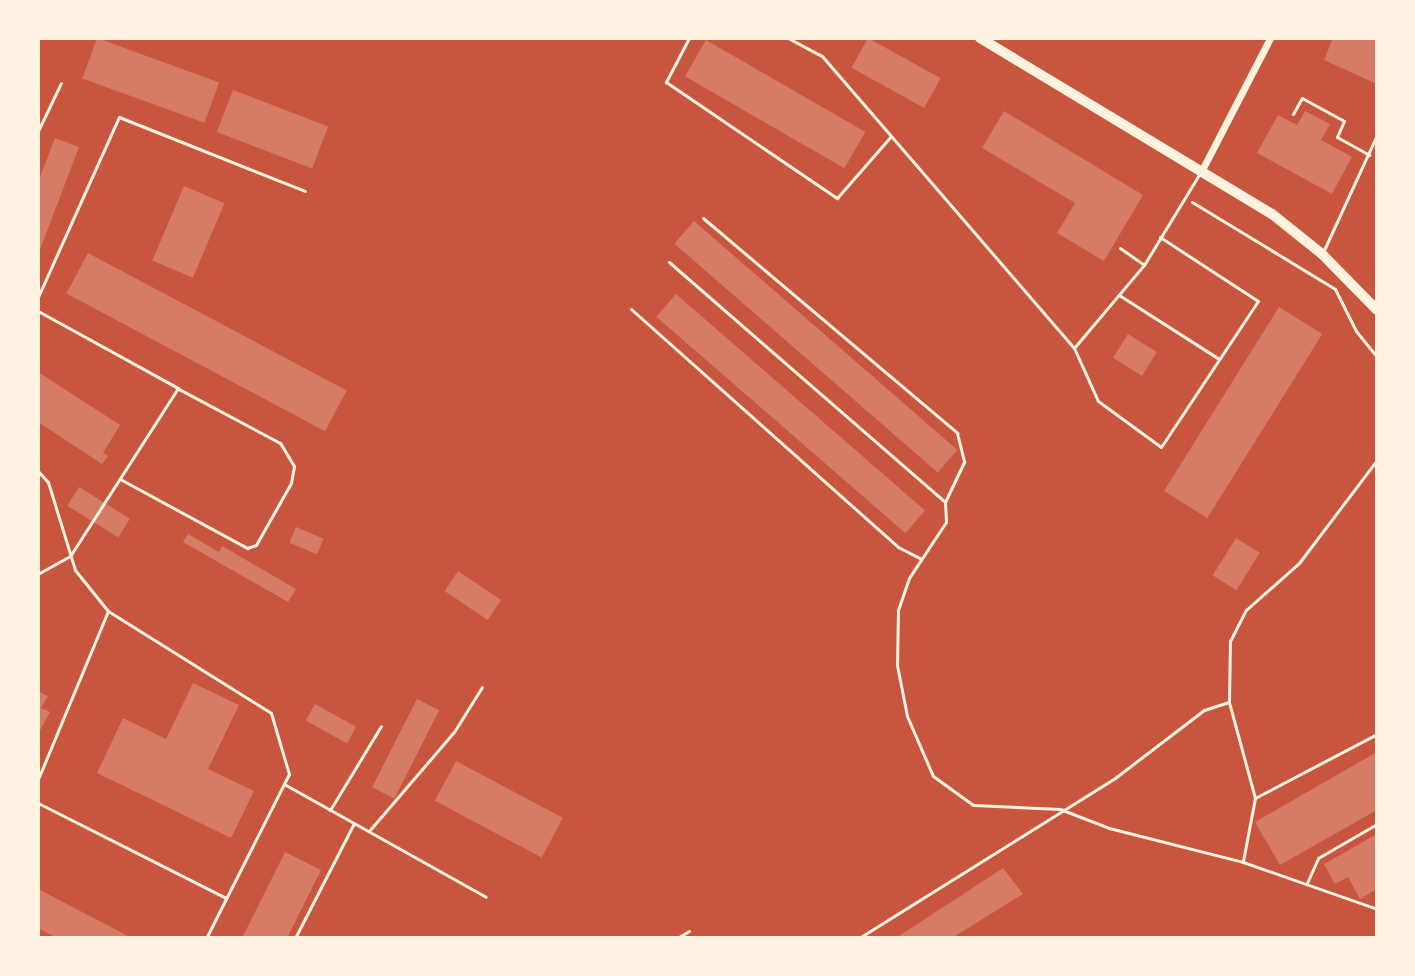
<!DOCTYPE html>
<html>
<head>
<meta charset="utf-8">
<style>
	body { margin:0 }
	#map { position:relative; width:1415px; height:976px; overflow:hidden; background:#c8553d; font-family:"Playfair Display",serif }
	div>[style] { position:absolute }
	.building>* { inset:0; background:#d67c66; transform-origin:0 0 }
	.service>* { height:3px; margin:-1.5px; padding:0 1.5px; transform-origin:1.5px; border-radius:1.5px; background:#fff3e0 }
	.minor>* { height:7px; margin:-3.5px; padding:0 3.5px; transform-origin:3.5px; border-radius:3.5px; background:#fff3e0 }
	.primary>* { height:10px; margin:-5px; padding:0 5px; transform-origin:5px; border-radius:5px; background:#fff3e0 }
	span { translate:-50% -50%; white-space:nowrap; text-align:center; line-height:1.15; -webkit-text-stroke:6px #fff3e0; paint-order:stroke }
	.frame { position:absolute; inset:0; border:40px solid #fff3e0; pointer-events:none }
</style>
</head>
<body>
<div id="map">
	<div class="building">
		<i style="left:97px;top:38px;width:130px;height:43px;rotate:20deg"></i>
		<i style="left:868px;top:38px;width:83px;height:34px;rotate:29deg"></i>
		<i style="clip-path:polygon(1333px 38px,1377px 40px,1377px 84px,1324px 60px)"></i>
		<i style="left:706px;top:40px;width:184px;height:42px;rotate:30deg"></i>
		<i style="left:233px;top:90px;width:102px;height:45px;rotate:21deg"></i>
		<i style="clip-path:polygon(1004px 111px,1143px 195px,1104px 261px,1057px 233px,1075px 203px,982px 148px)"></i>
		<i style="clip-path:polygon(1305px 111px,1330px 124px,1321px 140px,1352px 157px,1332px 194px,1257px 153px,1278px 115px,1297px 125px)"></i>
		<i style="clip-path:polygon(55px 138px,79px 147px,38px 255px,38px 182px)"></i>
		<i style="left:184px;top:186px;width:44px;height:81px;rotate:23deg"></i>
		<i style="left:694px;top:221px;width:349px;height:30px;rotate:41deg"></i>
		<i style="left:88px;top:253px;width:293px;height:46px;rotate:28deg"></i>
		<i style="left:676px;top:294px;width:330px;height:30px;rotate:41deg"></i>
		<i style="left:1279px;top:307px;width:51px;height:217px;rotate:32deg"></i>
		<i style="left:1128px;top:334px;width:34px;height:28px;rotate:32deg"></i>
		<i style="clip-path:polygon(38px 372px,120px 425px,103px 453px,108px 456px,102px 464px,38px 422px)"></i>
		<i style="left:79px;top:487px;width:60px;height:22px;rotate:32deg"></i>
		<i style="left:296px;top:527px;width:30px;height:17px;rotate:23deg"></i>
		<i style="clip-path:polygon(188px 534px,219px 552px,222px 546px,296px 589px,288px 602px,183px 542px)"></i>
		<i style="left:1236px;top:538px;width:28px;height:44px;rotate:32deg"></i>
		<i style="left:458px;top:571px;width:52px;height:24px;rotate:34deg"></i>
		<i style="clip-path:polygon(193px 683px,239px 705px,208px 769px,254px 791px,231px 838px,97px 773px,123px 718px,166px 739px)"></i>
		<i style="clip-path:polygon(38px 691px,48px 696px,41px 708px,50px 712px,38px 734px)"></i>
		<i style="left:417px;top:699px;width:25px;height:99px;rotate:27deg"></i>
		<i style="left:315px;top:704px;width:47px;height:19px;rotate:29deg"></i>
		<i style="clip-path:polygon(1377px 752px,1377px 810px,1280px 865px,1255px 822px)"></i>
		<i style="left:456px;top:761px;width:121px;height:45px;rotate:28deg"></i>
		<i style="clip-path:polygon(1377px 834px,1377px 889px,1360px 899px,1348px 877px,1335px 884px,1324px 864px)"></i>
		<i style="clip-path:polygon(285px 852px,321px 870px,287px 938px,242px 938px)"></i>
		<i style="clip-path:polygon(1003px 868px,1023px 894px,952px 938px,896px 938px)"></i>
		<i style="clip-path:polygon(38px 889px,132px 938px,57px 938px,38px 928px)"></i>
	</div>
	<div class="service">
		<i style="left:689px;top:38px;width:50px;rotate:117.6deg"></i>
		<i style="left:666px;top:82px;width:207px;rotate:34.2deg"></i>
		<i style="left:837px;top:198px;width:82px;rotate:-48.9deg"></i>
		<i style="left:788px;top:38px;width:38px;rotate:28deg"></i>
		<i style="left:822px;top:56px;width:386px;rotate:49.2deg"></i>
		<i style="left:1074px;top:348px;width:58px;rotate:65.6deg"></i>
		<i style="left:1098px;top:401px;width:78px;rotate:36.1deg"></i>
		<i style="left:1161px;top:447px;width:175px;rotate:-56.4deg"></i>
		<i style="left:1258px;top:301px;width:117px;rotate:-146.9deg"></i>
		<i style="left:1293px;top:114px;width:18px;rotate:-61deg"></i>
		<i style="left:1302px;top:98px;width:48px;rotate:28.7deg"></i>
		<i style="left:1344px;top:121px;width:17px;rotate:114deg"></i>
		<i style="left:1337px;top:137px;width:37px;rotate:29deg"></i>
		<i style="left:38px;top:131px;width:53px;rotate:-64.4deg"></i>
		<i style="left:1192px;top:202px;width:167px;rotate:31.3deg"></i>
		<i style="left:1335px;top:289px;width:47px;rotate:63.4deg"></i>
		<i style="left:1356px;top:331px;width:33px;rotate:51deg"></i>
		<i style="left:703px;top:218px;width:333px;rotate:40.2deg"></i>
		<i style="left:957px;top:433px;width:30px;rotate:76deg"></i>
		<i style="left:964px;top:462px;width:44px;rotate:115.4deg"></i>
		<i style="left:1120px;top:248px;width:29px;rotate:35deg"></i>
		<i style="left:1324px;top:250px;width:127px;rotate:-65.3deg"></i>
		<i style="left:669px;top:262px;width:366px;rotate:41deg"></i>
		<i style="left:945px;top:502px;width:20px;rotate:87deg"></i>
		<i style="left:946px;top:522px;width:67px;rotate:123.5deg"></i>
		<i style="left:909px;top:578px;width:34px;rotate:109deg"></i>
		<i style="left:898px;top:610px;width:55px;rotate:91deg"></i>
		<i style="left:897px;top:665px;width:52px;rotate:78.9deg"></i>
		<i style="left:907px;top:716px;width:65px;rotate:66.6deg"></i>
		<i style="left:933px;top:776px;width:49px;rotate:35.9deg"></i>
		<i style="left:973px;top:805px;width:87px;rotate:2.6deg"></i>
		<i style="left:1060px;top:809px;width:53px;rotate:21.2deg"></i>
		<i style="left:1109px;top:828px;width:138px;rotate:14.2deg"></i>
		<i style="left:1243px;top:862px;width:142px;rotate:19.3deg"></i>
		<i style="left:1119px;top:295px;width:119px;rotate:32.6deg"></i>
		<i style="left:38px;top:297px;width:197px;rotate:-65.8deg"></i>
		<i style="left:119px;top:117px;width:200px;rotate:21.7deg"></i>
		<i style="left:631px;top:309px;width:358px;rotate:41.7deg"></i>
		<i style="left:898px;top:547px;width:25px;rotate:27deg"></i>
		<i style="left:38px;top:311px;width:160px;rotate:28.8deg"></i>
		<i style="left:178px;top:388px;width:200px;rotate:122.7deg"></i>
		<i style="left:70px;top:556px;width:37px;rotate:151deg"></i>
		<i style="left:1074px;top:348px;width:109px;rotate:-49.9deg"></i>
		<i style="left:1144px;top:265px;width:108px;rotate:-58.7deg"></i>
		<i style="left:38px;top:471px;width:15px;rotate:48deg"></i>
		<i style="left:48px;top:482px;width:92px;rotate:72.9deg"></i>
		<i style="left:75px;top:570px;width:53px;rotate:51.2deg"></i>
		<i style="left:108px;top:611px;width:182px;rotate:112.6deg"></i>
		<i style="left:120px;top:479px;width:145px;rotate:28.5deg"></i>
		<i style="left:247px;top:548px;width:9px;rotate:-18deg"></i>
		<i style="left:256px;top:545px;width:71px;rotate:-60.6deg"></i>
		<i style="left:291px;top:483px;width:17px;rotate:-80deg"></i>
		<i style="left:294px;top:466px;width:27px;rotate:-121deg"></i>
		<i style="left:280px;top:443px;width:115px;rotate:-151.9deg"></i>
		<i style="left:108px;top:611px;width:192px;rotate:32deg"></i>
		<i style="left:271px;top:713px;width:64px;rotate:73.6deg"></i>
		<i style="left:289px;top:774px;width:184px;rotate:116.8deg"></i>
		<i style="left:284px;top:784px;width:231px;rotate:29.2deg"></i>
		<i style="left:1255px;top:798px;width:138px;rotate:-27.7deg"></i>
		<i style="left:38px;top:803px;width:211px;rotate:26.8deg"></i>
		<i style="left:330px;top:810px;width:98px;rotate:-58.7deg"></i>
		<i style="left:369px;top:831px;width:130px;rotate:-49.4deg"></i>
		<i style="left:454px;top:732px;width:53px;rotate:-58.1deg"></i>
		<i style="left:1243px;top:861px;width:64px;rotate:-79.2deg"></i>
		<i style="left:1255px;top:798px;width:99px;rotate:-105.2deg"></i>
		<i style="left:1229px;top:702px;width:61px;rotate:-89.1deg"></i>
		<i style="left:1230px;top:641px;width:35px;rotate:-63deg"></i>
		<i style="left:1246px;top:610px;width:71px;rotate:-41.6deg"></i>
		<i style="left:1299px;top:563px;width:129px;rotate:-52.9deg"></i>
		<i style="left:1307px;top:883px;width:27px;rotate:-66deg"></i>
		<i style="left:1318px;top:858px;width:68px;rotate:-30deg"></i>
		<i style="left:295px;top:938px;width:129px;rotate:-62.8deg"></i>
		<i style="left:677px;top:938px;width:14px;rotate:-30deg"></i>
		<i style="left:859px;top:938px;width:302px;rotate:-32deg"></i>
		<i style="left:1115px;top:778px;width:112px;rotate:-37.4deg"></i>
		<i style="left:1204px;top:710px;width:26px;rotate:-18deg"></i>
	</div>
	<div class="minor">
		<i style="left:1203px;top:168px;width:146px;rotate:-62.7deg"></i>
	</div>
	<div class="primary">
		<i style="left:980px;top:38px;width:341px;rotate:31.1deg"></i>
		<i style="left:1272px;top:214px;width:64px;rotate:38.7deg"></i>
		<i style="left:1322px;top:254px;width:78px;rotate:45.5deg"></i>
	</div>
	<div class="frame"></div>
</div>
</body>
</html>
